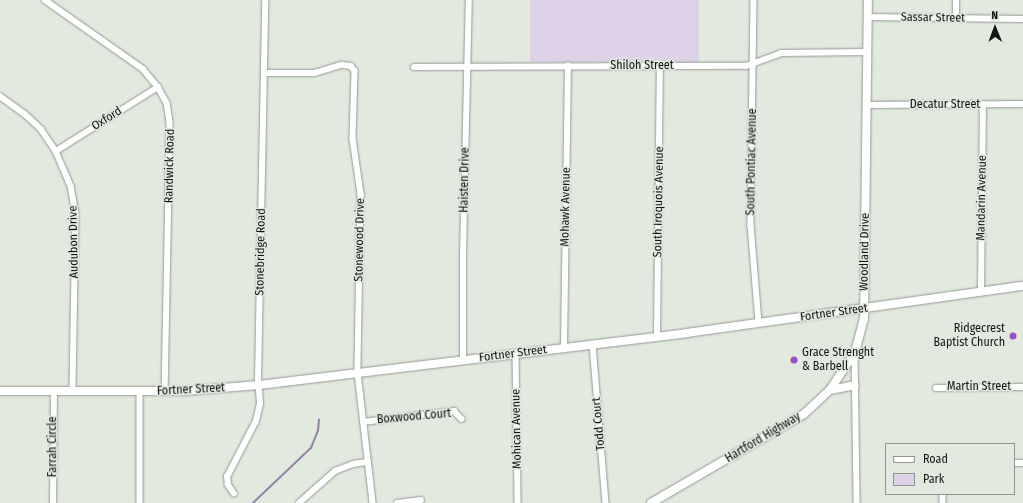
<!DOCTYPE html>
<html>
<head>
<meta charset="utf-8">
<style>
	body { margin:0 }
	#map { position:relative; width:1023px; height:503px; overflow:hidden; background:#e2eae0; font-family:"Fira Sans Condensed",sans-serif }
	div>[style] { position:absolute }
	.green>* { inset:0; background:#ddd2e8; transform-origin:0 0 }
	.stream>* { height:1.5px; margin:-0.75px; padding:0 0.75px; transform-origin:0.75px; border-radius:0.75px; background:#9483a2 }
	.roads { filter:drop-shadow(0 0 1px #939991) drop-shadow(0 0 1px #939991) }
	.street>* { height:5.5px; margin:-2.75px; padding:0 2.75px; transform-origin:2.75px; border-radius:2.75px; background:#fff }
	.secondary>* { height:8px; margin:-4px; padding:0 4px; transform-origin:4px; border-radius:4px; background:#fff }
	.dots>* { width:11px; height:11px; translate:-50% -50%; box-sizing:border-box; border:2px solid #e2eae0; border-radius:50% }
	span { translate:-50% -50%; white-space:nowrap; text-align:center; line-height:1.15; -webkit-text-stroke:3px #e2eae0; paint-order:stroke }
	.street-label { font-size:12px; color:#141613 }
	.poi-label { font-size:12px; color:#141613 }
	.right { translate:-100% -50%; text-align:right }
	.left { translate:0 -50%; text-align:left }
	.legend { position:absolute; left:885px; top:443px; width:130px; height:52px; box-sizing:border-box; background:#e2eae0; border:1px solid #90958e; margin:0; padding:5px 7px; list-style:none; font-size:12px; color:#141613 }
	.legend li { display:flex; align-items:center; gap:8px; height:20px }
	.legend b { width:20px; border:1px solid #90958e }
	.north { position:absolute; left:975px; top:8px; width:40px; height:40px; -webkit-text-stroke:3px #e2eae0; paint-order:stroke; rotate:359deg; font-size:11px; font-weight:700; line-height:16px; text-align:center; color:#141613 }
	.north::after { content:''; display:block; margin:auto; width:14px; height:18px; background:#141613; clip-path:polygon(50% 0,100% 100%,50% 72%,0 100%) }
</style>
</head>
<body>
<div id="map">
	<div class="green">
		<i style="left:530px;top:0;width:169px;height:62px"></i>
	</div>
	<div class="stream">
		<i style="left:253px;top:503px;width:80px;rotate:-43.5deg"></i>
		<i style="left:311px;top:448px;width:18px;rotate:-68deg"></i>
		<i style="left:318px;top:431px;width:11px;rotate:-85deg"></i>
	</div>
	<div class="roads">
		<div class="street">
			<i style="left:45px;top:0;width:120px;rotate:35.1deg"></i>
			<i style="left:143px;top:69px;width:23px;rotate:50deg"></i>
			<i style="left:158px;top:87px;width:18px;rotate:61deg"></i>
			<i style="left:167px;top:103px;width:18px;rotate:81deg"></i>
			<i style="left:170px;top:121px;width:14px;rotate:90deg"></i>
			<i style="left:170px;top:135px;width:257px;rotate:91.1deg"></i>
			<i style="left:754px;top:0;width:225px;rotate:90.8deg"></i>
			<i style="left:751px;top:225px;width:98px;rotate:85.3deg"></i>
			<i style="left:868px;top:17px;width:155px;rotate:0.7deg"></i>
			<i style="left:956px;top:18px;width:18px;rotate:-90deg"></i>
			<i style="left:414px;top:67px;width:332px;rotate:-0.2deg"></i>
			<i style="left:746px;top:66px;width:37px;rotate:-20deg"></i>
			<i style="left:781px;top:53px;width:87px;rotate:-0.7deg"></i>
			<i style="left:264px;top:73px;width:51px"></i>
			<i style="left:315px;top:73px;width:28px;rotate:-17deg"></i>
			<i style="left:342px;top:65px;width:9px;rotate:6deg"></i>
			<i style="left:351px;top:66px;width:6px;rotate:51deg"></i>
			<i style="left:355px;top:71px;width:68px;rotate:91.7deg"></i>
			<i style="left:353px;top:139px;width:56px;rotate:81.7deg"></i>
			<i style="left:361px;top:194px;width:179px;rotate:91deg"></i>
			<i style="left:358px;top:373px;width:131px;rotate:83.4deg"></i>
			<i style="left:0;top:96px;width:31px;rotate:36deg"></i>
			<i style="left:25px;top:114px;width:22px;rotate:43deg"></i>
			<i style="left:41px;top:129px;width:27px;rotate:56deg"></i>
			<i style="left:56px;top:151px;width:38px;rotate:67deg"></i>
			<i style="left:71px;top:186px;width:29px;rotate:80deg"></i>
			<i style="left:76px;top:215px;width:176px;rotate:91deg"></i>
			<i style="left:867px;top:105px;width:156px;rotate:-0.4deg"></i>
			<i style="left:56px;top:151px;width:120px;rotate:-32.1deg"></i>
			<i style="left:981px;top:291px;width:186px;rotate:-89.4deg"></i>
			<i style="left:657px;top:337px;width:271px;rotate:-89.4deg"></i>
			<i style="left:593px;top:345px;width:159px;rotate:85.3deg"></i>
			<i style="left:564px;top:348px;width:282px;rotate:-89.2deg"></i>
			<i style="left:855px;top:353px;width:150px;rotate:89.2deg"></i>
			<i style="left:516px;top:354px;width:149px;rotate:89.2deg"></i>
			<i style="left:463px;top:360px;width:105px;rotate:-90deg"></i>
			<i style="left:463px;top:255px;width:255px;rotate:-88.7deg"></i>
			<i style="left:936px;top:388px;width:87px;rotate:-0.7deg"></i>
			<i style="left:140px;top:392px;width:111px;rotate:90deg"></i>
			<i style="left:363px;top:422px;width:92px;rotate:-6.9deg"></i>
			<i style="left:454px;top:411px;width:11px;rotate:45deg"></i>
			<i style="left:1014px;top:463px;width:9px"></i>
			<i style="left:234px;top:494px;width:11px;rotate:-124deg"></i>
			<i style="left:228px;top:485px;width:8px;rotate:-97deg"></i>
			<i style="left:227px;top:477px;width:63px;rotate:-62.6deg"></i>
			<i style="left:256px;top:421px;width:18px;rotate:-77deg"></i>
			<i style="left:260px;top:403px;width:24px;rotate:-95deg"></i>
			<i style="left:258px;top:379px;width:379px;rotate:-88.9deg"></i>
			<i style="left:943px;top:494px;width:9px;rotate:90deg"></i>
			<i style="left:53px;top:503px;width:112px;rotate:-89.5deg"></i>
			<i style="left:299px;top:503px;width:48px;rotate:-41.6deg"></i>
			<i style="left:335px;top:471px;width:19px;rotate:-21deg"></i>
			<i style="left:353px;top:464px;width:15px;rotate:-8deg"></i>
			<i style="left:397px;top:503px;width:24px;rotate:-7deg"></i>
		</div>
		<div class="secondary">
			<i style="left:830px;top:390px;width:25px;rotate:-11deg"></i>
			<i style="left:0;top:391px;width:185px"></i>
			<i style="left:185px;top:391px;width:74px;rotate:-4.6deg"></i>
			<i style="left:259px;top:385px;width:431px;rotate:-6.9deg"></i>
			<i style="left:687px;top:333px;width:339px;rotate:-8deg"></i>
			<i style="left:651px;top:503px;width:177px;rotate:-30.2deg"></i>
			<i style="left:804px;top:414px;width:35px;rotate:-43deg"></i>
			<i style="left:830px;top:390px;width:45px;rotate:-56.7deg"></i>
			<i style="left:855px;top:352px;width:34px;rotate:-75deg"></i>
			<i style="left:864px;top:319px;width:319px;rotate:-89.3deg"></i>
		</div>
	</div>
	<div class="dots">
		<i style="left:1013px;top:336px;background:#9651c5"></i>
		<i style="left:794px;top:360px;background:#9651c5"></i>
	</div>
	<div class="street-label">
		<span style="left:933px;top:18px;rotate:1deg">Sassar Street</span>
		<span style="left:642px;top:66px">Shiloh Street</span>
		<span style="left:945px;top:105px">Decatur Street</span>
		<span style="left:107px;top:119px;rotate:-32deg">Oxford</span>
		<span style="left:752px;top:162px;rotate:-89deg">South Pontiac Avenue</span>
		<span style="left:170px;top:166px;rotate:-89deg">Randwick Road</span>
		<span style="left:465px;top:180px;rotate:-89deg">Haisten Drive</span>
		<span style="left:982px;top:198px;rotate:-89deg">Mandarin Avenue</span>
		<span style="left:659px;top:202px;rotate:-89deg">South Iroquois Avenue</span>
		<span style="left:566px;top:207px;rotate:-89deg">Mohawk Avenue</span>
		<span style="left:360px;top:240px;rotate:-89deg">Stonewood Drive</span>
		<span style="left:74px;top:242px;rotate:-91deg">Audubon Drive</span>
		<span style="left:261px;top:252px;rotate:-89deg">Stonebridge Road</span>
		<span style="left:865px;top:252px;rotate:-89deg">Woodland Drive</span>
		<span style="left:834px;top:313px;rotate:-8deg">Fortner Street</span>
		<span style="left:513px;top:354px;rotate:-7deg">Fortner Street</span>
		<span style="left:979px;top:387px">Martin Street</span>
		<span style="left:191px;top:390px;rotate:-3deg">Fortner Street</span>
		<span style="left:414px;top:417px;rotate:-5deg">Boxwood Court</span>
		<span style="left:599px;top:424px;rotate:-95deg">Todd Court</span>
		<span style="left:517px;top:429px;rotate:-91deg">Mohican Avenue</span>
		<span style="left:763px;top:438px;rotate:-31deg">Hartford Highway</span>
		<span style="left:53px;top:447px;rotate:-90deg">Farrah Circle</span>
	</div>
	<div class="poi-label">
		<span class="right" style="left:1005px;top:336px">Ridgecrest<br>Baptist Church</span>
		<span class="left" style="left:802px;top:360px">Grace Strenght<br>&amp; Barbell</span>
	</div>
	<ul class="legend">
	<li><b style="height:5px;background:#fff"></b>Road</li>
	<li><b style="height:11px;background:#ddd2e8"></b>Park</li>
	</ul>
	<div class="north">N</div>
</div>
</body>
</html>
